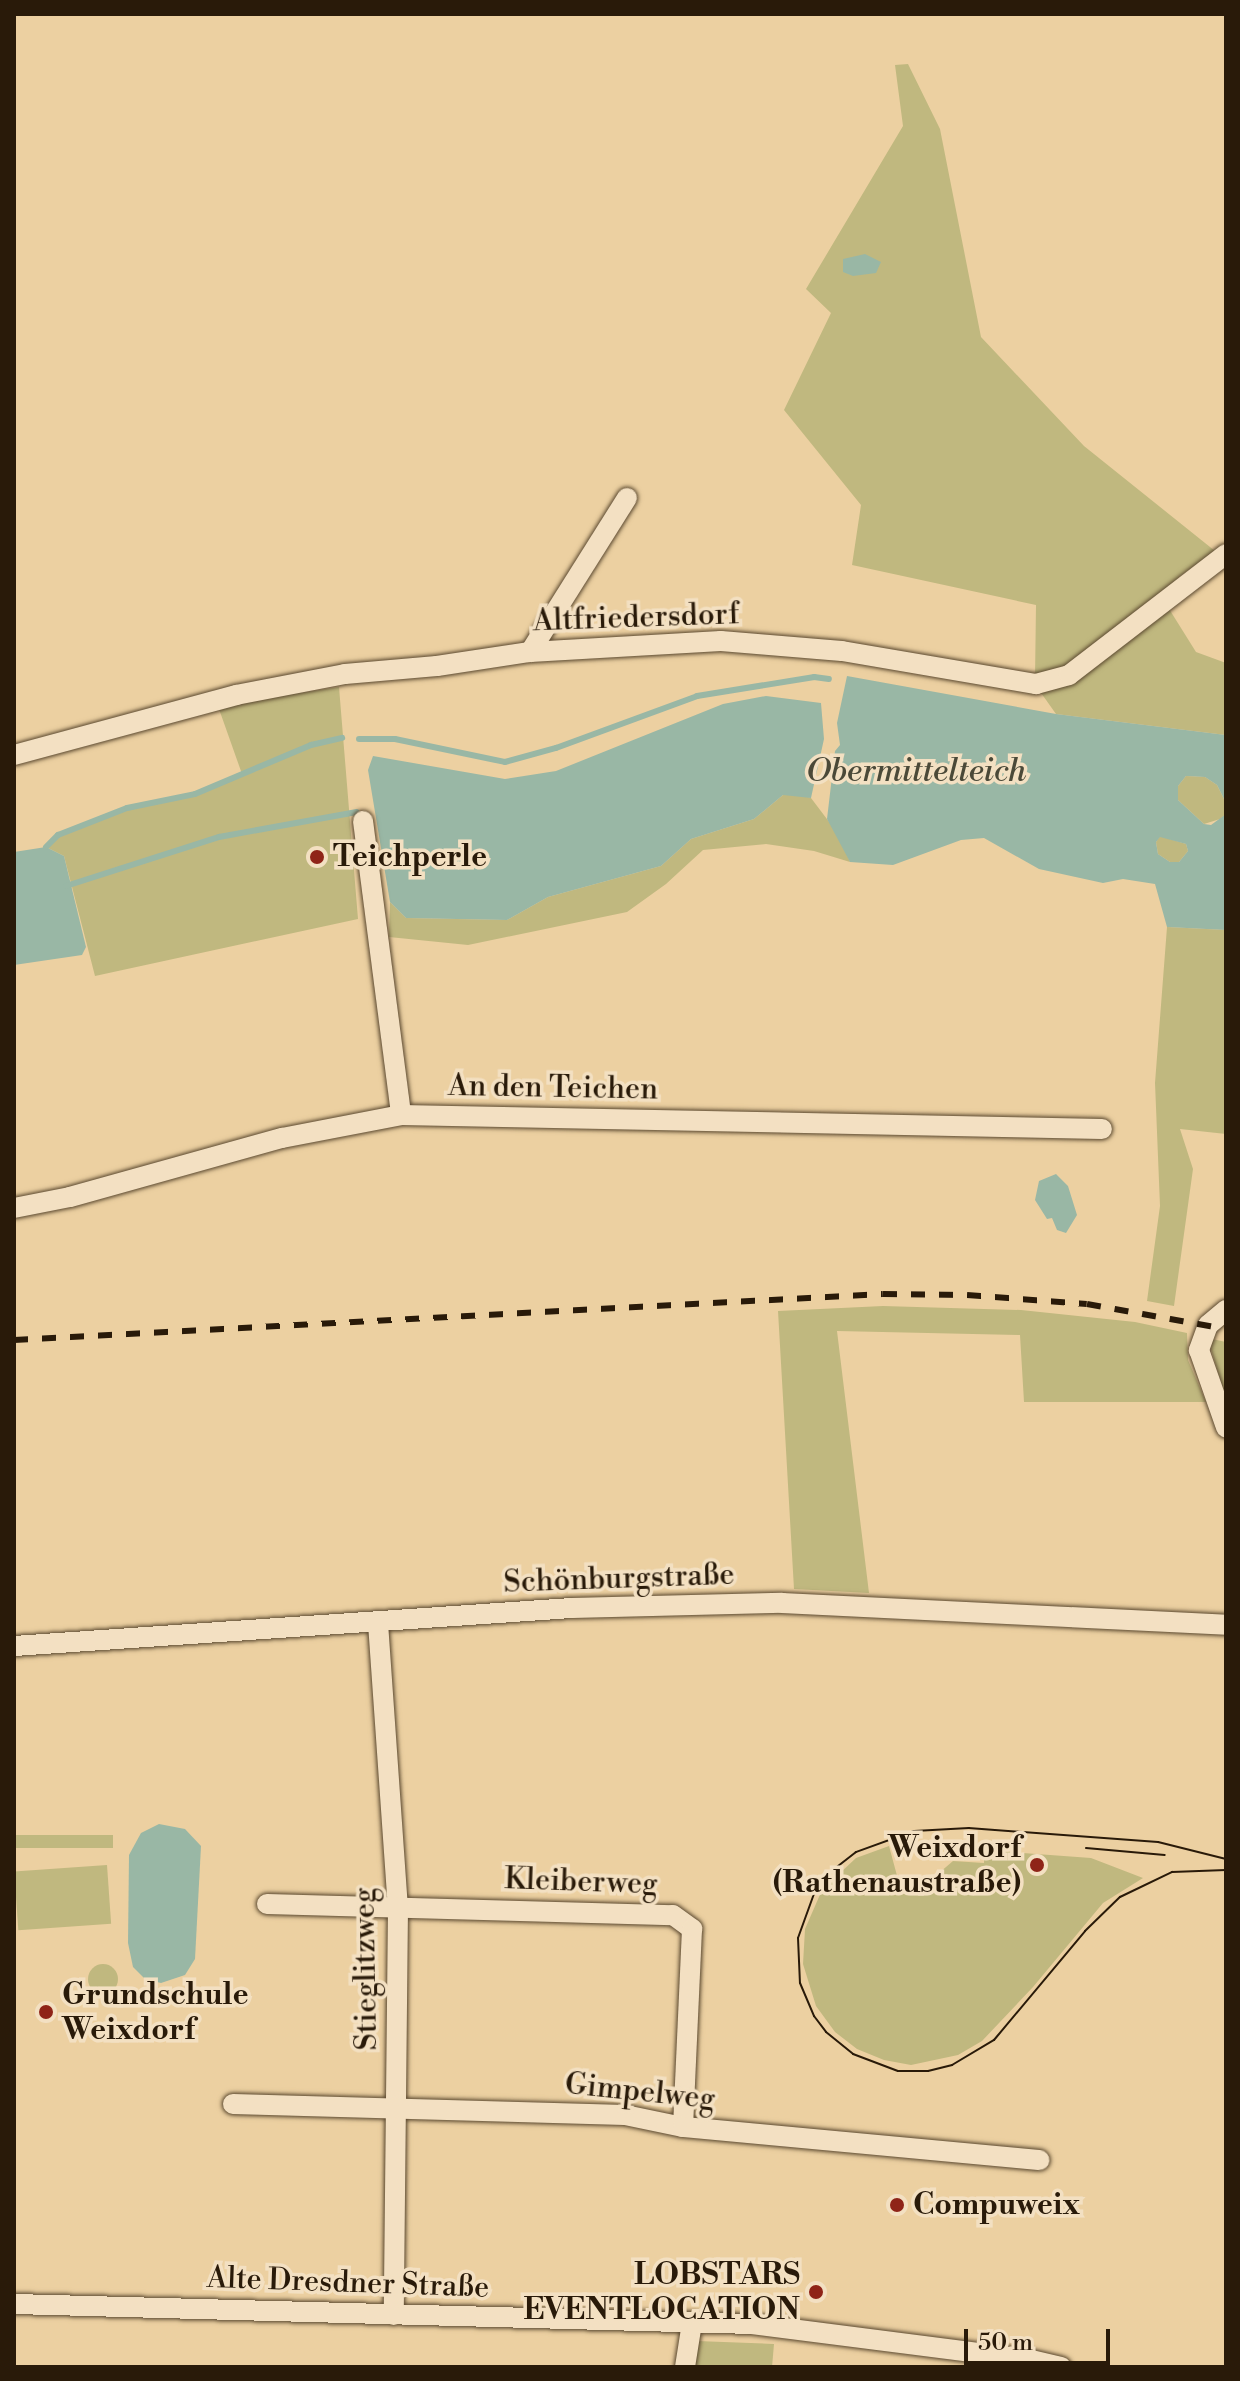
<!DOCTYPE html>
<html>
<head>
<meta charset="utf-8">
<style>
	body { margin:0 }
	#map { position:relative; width:1240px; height:2381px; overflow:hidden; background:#ecd0a1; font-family:"Libre Bodoni",serif }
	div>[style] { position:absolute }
	.green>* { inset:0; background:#c0b87f; transform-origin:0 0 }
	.round { border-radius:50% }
	.water>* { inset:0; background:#99b7a5 }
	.stream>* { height:6px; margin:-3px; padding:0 3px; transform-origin:3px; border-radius:3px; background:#99b7a5 }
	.roads { filter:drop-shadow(0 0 2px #5a482f) drop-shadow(0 0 2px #5a482f) }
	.minor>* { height:20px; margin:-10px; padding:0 10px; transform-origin:10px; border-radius:10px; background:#f3e0c2 }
	.tram>* { height:2px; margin:-1px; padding:0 1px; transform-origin:1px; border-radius:1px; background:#291a09 }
	.rail>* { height:6px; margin-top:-3px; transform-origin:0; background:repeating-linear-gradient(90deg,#291a09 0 14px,transparent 0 28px) }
	.dots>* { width:22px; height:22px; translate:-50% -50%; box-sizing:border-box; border:4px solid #f3e0c2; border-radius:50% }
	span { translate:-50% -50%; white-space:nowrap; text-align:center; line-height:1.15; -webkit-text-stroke:7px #f3e0c2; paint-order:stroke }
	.street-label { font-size:30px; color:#291a09 }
	.poi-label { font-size:30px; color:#291a09; font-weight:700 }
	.left { translate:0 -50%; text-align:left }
	.right { translate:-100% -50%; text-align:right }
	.water-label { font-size:32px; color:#4b4938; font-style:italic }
	.frame { position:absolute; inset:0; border:16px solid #291a09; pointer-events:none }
	.scale { position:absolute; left:964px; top:2329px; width:146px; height:36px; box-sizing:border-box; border:4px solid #291a09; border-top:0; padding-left:10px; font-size:24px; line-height:28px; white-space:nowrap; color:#291a09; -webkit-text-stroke:6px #f3e0c2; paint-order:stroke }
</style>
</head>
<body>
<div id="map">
	<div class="green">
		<i style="clip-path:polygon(908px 64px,940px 129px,981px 337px,1084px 446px,1215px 551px,1180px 576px,1143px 615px,1092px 657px,1035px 678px,1036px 605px,852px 565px,861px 505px,784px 410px,831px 313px,806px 289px,903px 126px,895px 65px)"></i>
		<i style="clip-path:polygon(1166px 604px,1196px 652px,1226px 663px,1226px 735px,1056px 714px,1039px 690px)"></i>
		<i style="clip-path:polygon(339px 687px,358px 919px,95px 976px,64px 856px,46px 847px,58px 835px,127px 808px,195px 794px,242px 774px,219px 709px,234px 703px)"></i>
		<i style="clip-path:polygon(1186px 776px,1205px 777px,1217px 785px,1226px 803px,1226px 814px,1220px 819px,1204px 824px,1178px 800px,1178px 786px)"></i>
		<i style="clip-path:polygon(800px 794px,811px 798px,839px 835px,850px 862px,814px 851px,766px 844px,703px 850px,666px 884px,627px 912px,468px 945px,389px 937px,390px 902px,406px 918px,507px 920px,548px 897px,661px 866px,691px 839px,754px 819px,783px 795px)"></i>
		<i style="clip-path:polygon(1160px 836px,1186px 844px,1188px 851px,1179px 862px,1170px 862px,1158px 854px,1156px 842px)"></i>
		<i style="clip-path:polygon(1167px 927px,1226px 930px,1226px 1134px,1180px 1129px,1193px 1169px,1174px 1306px,1147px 1301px,1160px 1206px,1155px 1083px)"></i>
		<i style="clip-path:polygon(883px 1306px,1021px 1310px,1135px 1322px,1187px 1333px,1188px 1360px,1206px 1402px,1024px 1402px,1020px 1335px,837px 1331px,869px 1593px,794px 1589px,778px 1311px)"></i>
		<i style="clip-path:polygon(1212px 1339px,1226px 1342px,1226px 1399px,1211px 1349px)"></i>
		<i style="left:113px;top:1835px;width:13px;height:99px;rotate:90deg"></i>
		<i style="clip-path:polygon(889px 1846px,899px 1883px,925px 1885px,953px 1861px,984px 1863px,984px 1850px,1091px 1858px,1143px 1878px,1103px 1903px,1033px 1987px,982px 2041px,958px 2055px,911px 2065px,884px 2060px,857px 2049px,835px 2032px,816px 2006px,803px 1964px,805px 1929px,822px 1890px,856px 1858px)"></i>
		<i style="left:107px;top:1865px;width:59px;height:93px;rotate:86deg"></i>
		<i class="round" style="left:88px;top:1964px;width:30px;height:30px"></i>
		<i style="clip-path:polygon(697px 2341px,774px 2344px,772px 2367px,694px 2367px)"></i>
	</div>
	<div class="water">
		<i style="clip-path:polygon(865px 254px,881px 262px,876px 273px,853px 276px,843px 272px,843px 259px)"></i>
		<i style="clip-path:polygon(evenodd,847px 676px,1056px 714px,1226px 735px,1226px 803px,1217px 785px,1205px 777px,1186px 776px,1178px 786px,1178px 800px,1204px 824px,1211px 825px,1226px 814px,1226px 930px,1167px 927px,1155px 884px,1123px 879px,1103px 883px,1039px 869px,984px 838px,961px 840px,893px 865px,850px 862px,827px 819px,835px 751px,840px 745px,837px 723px,847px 676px,1160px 837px,1186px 844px,1188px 851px,1179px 862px,1170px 862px,1158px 854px,1156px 842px,1160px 837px)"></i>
		<i style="clip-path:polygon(766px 696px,821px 703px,824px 739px,811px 798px,783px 795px,754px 819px,691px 839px,661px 866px,548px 897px,507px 920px,406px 918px,390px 902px,368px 770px,373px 756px,505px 779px,556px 771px,723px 704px)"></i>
		<i style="clip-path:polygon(46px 847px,64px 856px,86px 947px,82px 955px,14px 965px,14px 852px)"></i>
		<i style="clip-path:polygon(1056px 1174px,1068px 1186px,1077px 1215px,1066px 1233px,1057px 1230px,1052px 1218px,1047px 1219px,1035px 1200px,1039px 1181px)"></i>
		<i style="clip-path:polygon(159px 1824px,185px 1829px,201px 1846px,195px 1959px,185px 1975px,161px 1983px,145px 1979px,133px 1967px,128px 1943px,129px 1855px,141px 1833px)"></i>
	</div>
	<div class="stream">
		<i style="left:359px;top:739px;width:36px"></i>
		<i style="left:395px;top:739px;width:112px;rotate:11.8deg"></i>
		<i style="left:505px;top:762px;width:53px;rotate:-15.4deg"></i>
		<i style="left:556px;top:748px;width:150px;rotate:-20.2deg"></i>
		<i style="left:697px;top:696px;width:119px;rotate:-9.2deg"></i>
		<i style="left:814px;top:677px;width:15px;rotate:8deg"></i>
		<i style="left:46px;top:847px;width:17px;rotate:-45deg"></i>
		<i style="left:58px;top:835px;width:74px;rotate:-21.4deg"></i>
		<i style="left:127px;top:808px;width:69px;rotate:-11.6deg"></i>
		<i style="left:195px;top:794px;width:126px;rotate:-22.9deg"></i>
		<i style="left:311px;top:745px;width:32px;rotate:-13deg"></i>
		<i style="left:66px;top:886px;width:161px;rotate:-17.8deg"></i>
		<i style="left:219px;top:837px;width:140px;rotate:-10.3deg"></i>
	</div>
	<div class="roads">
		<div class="minor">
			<i style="left:530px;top:652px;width:182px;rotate:-57.8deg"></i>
			<i style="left:14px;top:755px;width:230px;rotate:-15.1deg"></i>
			<i style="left:236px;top:695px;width:111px;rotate:-10.9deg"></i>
			<i style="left:345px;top:674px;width:92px;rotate:-5deg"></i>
			<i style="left:437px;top:666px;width:94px;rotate:-8.6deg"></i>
			<i style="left:530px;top:652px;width:191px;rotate:-3.3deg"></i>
			<i style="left:721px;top:641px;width:121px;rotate:4.7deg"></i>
			<i style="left:842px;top:651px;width:197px;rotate:9.7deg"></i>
			<i style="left:1036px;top:684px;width:34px;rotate:-15deg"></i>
			<i style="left:1069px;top:675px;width:198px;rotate:-37.6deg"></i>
			<i style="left:363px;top:821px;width:296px;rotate:82.6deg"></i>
			<i style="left:14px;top:1208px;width:57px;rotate:-11.1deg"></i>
			<i style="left:70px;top:1197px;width:220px;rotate:-15.6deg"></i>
			<i style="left:282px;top:1138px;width:121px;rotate:-10.9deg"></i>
			<i style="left:401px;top:1115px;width:701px;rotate:1.14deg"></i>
			<i style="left:1226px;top:1310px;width:23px;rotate:140deg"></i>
			<i style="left:1208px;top:1325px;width:27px;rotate:110deg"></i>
			<i style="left:1199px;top:1350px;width:82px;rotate:70.7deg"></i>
			<i style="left:378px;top:1623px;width:286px;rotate:86deg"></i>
			<i style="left:398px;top:1908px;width:407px;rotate:90.6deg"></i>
			<i style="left:14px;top:1646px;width:559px;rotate:-3.9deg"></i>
			<i style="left:572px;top:1608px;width:210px;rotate:-1.4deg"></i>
			<i style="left:782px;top:1603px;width:445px;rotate:2.8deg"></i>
			<i style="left:267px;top:1904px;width:406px;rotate:1.6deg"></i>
			<i style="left:673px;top:1915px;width:24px;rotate:36deg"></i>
			<i style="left:692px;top:1929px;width:198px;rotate:92.6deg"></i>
			<i style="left:233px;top:2104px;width:392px;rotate:1.6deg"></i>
			<i style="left:625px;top:2115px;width:59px;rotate:11.7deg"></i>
			<i style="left:683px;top:2127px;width:358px;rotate:5.3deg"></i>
			<i style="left:14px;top:2304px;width:738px;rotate:1.55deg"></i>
			<i style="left:752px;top:2324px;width:277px;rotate:7.3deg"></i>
			<i style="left:1027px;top:2359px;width:35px;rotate:13deg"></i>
			<i style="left:685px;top:2367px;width:45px;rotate:-81deg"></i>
		</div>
	</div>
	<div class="tram">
		<i style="left:1086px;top:1848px;width:79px;rotate:5.1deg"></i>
		<i style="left:1226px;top:1859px;width:70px;rotate:-166deg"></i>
		<i style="left:1158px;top:1842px;width:190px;rotate:-175.8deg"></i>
		<i style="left:969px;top:1828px;width:55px;rotate:176.9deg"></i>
		<i style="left:914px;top:1831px;width:62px;rotate:160.1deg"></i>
		<i style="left:856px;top:1852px;width:37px;rotate:142deg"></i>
		<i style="left:827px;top:1875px;width:20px;rotate:127deg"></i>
		<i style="left:815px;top:1891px;width:50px;rotate:109.9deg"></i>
		<i style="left:798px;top:1938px;width:45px;rotate:87.5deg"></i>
		<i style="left:800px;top:1983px;width:36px;rotate:67deg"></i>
		<i style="left:814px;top:2016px;width:20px;rotate:53deg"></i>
		<i style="left:826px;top:2032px;width:35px;rotate:39deg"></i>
		<i style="left:853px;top:2054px;width:48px;rotate:20.7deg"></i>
		<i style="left:898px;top:2071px;width:30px"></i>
		<i style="left:928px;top:2071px;width:25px;rotate:-14deg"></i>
		<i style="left:952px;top:2065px;width:49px;rotate:-30.8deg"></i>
		<i style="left:994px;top:2040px;width:142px;rotate:-50.1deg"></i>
		<i style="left:1085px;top:1931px;width:49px;rotate:-44.2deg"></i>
		<i style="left:1120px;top:1897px;width:58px;rotate:-25.7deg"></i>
		<i style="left:1172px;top:1872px;width:54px;rotate:-2.1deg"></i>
	</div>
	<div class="rail">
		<i style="left:14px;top:1340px;width:870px;rotate:-3.03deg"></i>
		<i style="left:883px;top:1294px;width:84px;rotate:0.7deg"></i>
		<i style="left:967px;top:1295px;width:120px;rotate:4.3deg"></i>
		<i style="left:1087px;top:1304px;width:141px;rotate:10.2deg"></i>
	</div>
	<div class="dots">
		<i style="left:317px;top:857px;background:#8f2418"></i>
		<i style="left:1037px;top:1865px;background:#8f2418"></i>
		<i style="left:46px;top:2012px;background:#8f2418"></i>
		<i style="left:897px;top:2205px;background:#8f2418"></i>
		<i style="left:816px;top:2292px;background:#8f2418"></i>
	</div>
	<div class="street-label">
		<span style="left:636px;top:618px;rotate:-2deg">Altfriedersdorf</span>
		<span style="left:553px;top:1088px;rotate:1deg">An den Teichen</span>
		<span style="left:619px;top:1579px;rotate:-2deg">Schönburgstraße</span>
		<span style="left:581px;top:1882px;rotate:2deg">Kleiberweg</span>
		<span style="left:366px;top:1969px;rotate:-91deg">Stieglitzweg</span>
		<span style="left:640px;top:2092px;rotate:6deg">Gimpelweg</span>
		<span style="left:348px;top:2283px;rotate:2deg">Alte Dresdner Straße</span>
	</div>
	<div class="poi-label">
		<span class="left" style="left:333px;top:857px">Teichperle</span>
		<span class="right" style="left:1021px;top:1865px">Weixdorf<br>(Rathenaustraße)</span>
		<span class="left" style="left:62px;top:2012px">Grundschule<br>Weixdorf</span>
		<span class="left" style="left:913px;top:2205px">Compuweix</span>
		<span class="right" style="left:800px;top:2292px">LOBSTARS<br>EVENTLOCATION</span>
	</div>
	<div class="water-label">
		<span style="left:916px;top:771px">Obermittelteich</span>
	</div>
	<div class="frame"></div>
	<div class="scale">50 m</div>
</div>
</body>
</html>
